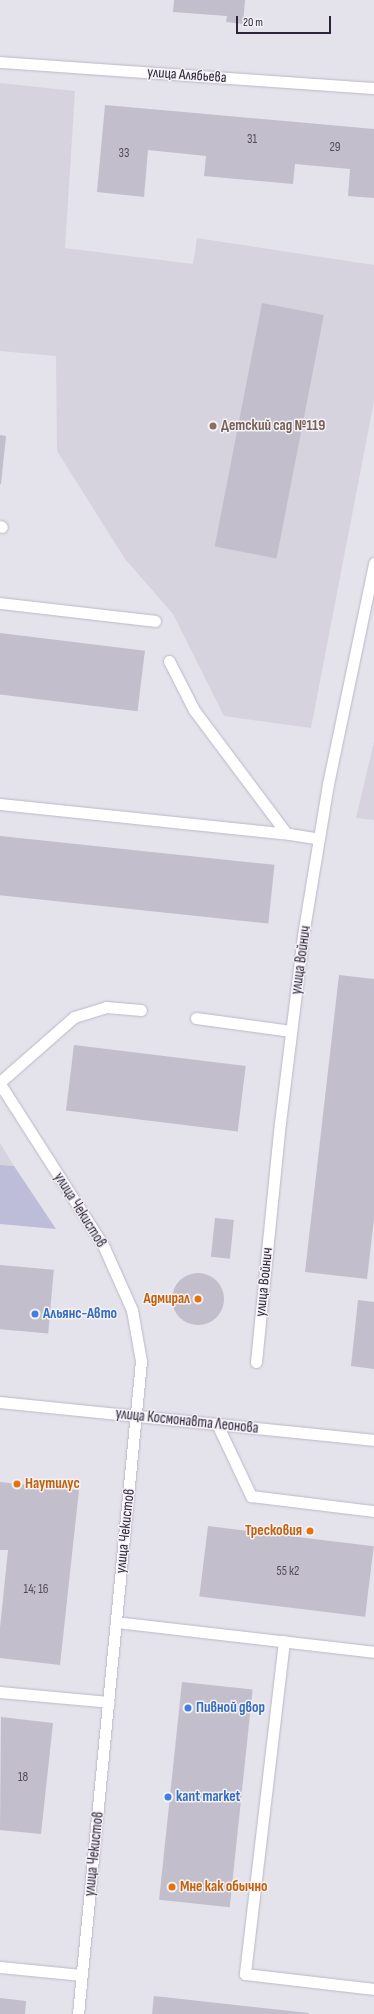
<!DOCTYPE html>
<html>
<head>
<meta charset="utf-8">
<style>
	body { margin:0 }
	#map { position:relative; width:374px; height:2014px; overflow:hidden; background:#e4e2ea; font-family:"Sofia Sans Condensed",sans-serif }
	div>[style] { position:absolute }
	.built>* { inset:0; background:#d7d3de }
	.green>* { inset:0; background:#bebdd9 }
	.building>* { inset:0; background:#c3becb; transform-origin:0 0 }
	.round { border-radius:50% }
	.roads { filter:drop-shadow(0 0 1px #beb6c9) drop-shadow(0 0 1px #beb6c9) }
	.service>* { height:11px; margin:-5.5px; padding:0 5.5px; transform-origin:5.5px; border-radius:5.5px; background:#fff }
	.minor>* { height:11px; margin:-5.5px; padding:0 5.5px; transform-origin:5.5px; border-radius:5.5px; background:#fff }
	.tertiary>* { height:11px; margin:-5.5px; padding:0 5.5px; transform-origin:5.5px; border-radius:5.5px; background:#fff }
	.secondary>* { height:11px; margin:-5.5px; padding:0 5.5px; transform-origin:5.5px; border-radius:5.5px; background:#fff }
	.dots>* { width:11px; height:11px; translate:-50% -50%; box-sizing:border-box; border:2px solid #f3f2f7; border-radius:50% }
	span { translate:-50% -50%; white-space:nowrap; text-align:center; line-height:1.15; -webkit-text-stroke:3px #f3f2f7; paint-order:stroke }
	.number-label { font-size:13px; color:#534a5e }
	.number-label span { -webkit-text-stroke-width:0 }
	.street-label { font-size:15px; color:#2e2439 }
	.education-label { font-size:15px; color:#785e54; font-weight:700 }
	.left { translate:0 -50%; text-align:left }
	.food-label { font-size:15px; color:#c56008; font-weight:700 }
	.right { translate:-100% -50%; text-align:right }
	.shop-label { font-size:15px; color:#366cbe; font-weight:700 }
	.scale { position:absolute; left:236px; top:16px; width:95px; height:18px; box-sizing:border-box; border:2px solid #2e2439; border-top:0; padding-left:5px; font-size:12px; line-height:14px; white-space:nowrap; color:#2e2439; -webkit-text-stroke:3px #f3f2f7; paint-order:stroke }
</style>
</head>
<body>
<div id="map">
	<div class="built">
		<i style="clip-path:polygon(0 83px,75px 91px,65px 248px,193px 264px,197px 238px,374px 265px,374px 401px,311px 728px,224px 716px,173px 614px,125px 559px,57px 451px,56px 356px,0 351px)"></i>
		<i style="clip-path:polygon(374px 742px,374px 820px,356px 818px)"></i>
		<i style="clip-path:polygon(0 1143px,14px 1166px,0 1165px)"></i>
	</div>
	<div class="green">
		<i style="clip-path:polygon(0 1165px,14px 1166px,56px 1229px,0 1224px)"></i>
	</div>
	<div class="building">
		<i style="clip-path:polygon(174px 0,245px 0,243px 24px,226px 22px,227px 16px,173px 12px)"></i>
		<i style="clip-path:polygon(105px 105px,374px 129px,374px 198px,348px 196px,350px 169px,295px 164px,293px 184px,204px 176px,206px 156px,148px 150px,144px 197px,97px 192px)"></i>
		<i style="left:262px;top:303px;width:63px;height:248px;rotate:11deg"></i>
		<i style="clip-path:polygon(0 435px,6px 436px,1px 484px,0 484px)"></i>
		<i style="left:0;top:633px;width:146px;height:61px;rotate:7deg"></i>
		<i style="left:0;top:836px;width:276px;height:59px;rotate:6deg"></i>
		<i style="clip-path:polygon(339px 975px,374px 979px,374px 1219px,367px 1279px,305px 1272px)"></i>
		<i style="left:74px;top:1045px;width:173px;height:66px;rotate:7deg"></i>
		<i style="left:215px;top:1218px;width:19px;height:39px;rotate:6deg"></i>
		<i style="left:0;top:1265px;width:54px;height:64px;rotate:5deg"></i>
		<i class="round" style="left:172px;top:1273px;width:52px;height:52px"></i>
		<i style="clip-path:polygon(358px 1300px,374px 1302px,374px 1369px,351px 1366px)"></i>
		<i style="clip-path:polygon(0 1482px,79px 1490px,60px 1665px,0 1658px,0 1628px,8px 1550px,0 1550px)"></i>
		<i style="left:208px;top:1526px;width:167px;height:71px;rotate:7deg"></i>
		<i style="left:182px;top:1682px;width:71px;height:219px;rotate:6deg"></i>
		<i style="clip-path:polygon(1px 1717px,53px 1723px,41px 1834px,0 1830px)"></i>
		<i style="clip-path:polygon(154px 1996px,309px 2013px,309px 2014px,152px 2014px)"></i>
		<i style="clip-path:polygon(0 1998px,26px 2001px,25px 2014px,0 2014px)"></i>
	</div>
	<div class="roads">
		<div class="service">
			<i style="left:0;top:526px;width:2px;rotate:27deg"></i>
			<i style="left:0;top:603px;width:156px;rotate:6.6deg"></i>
			<i style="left:169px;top:661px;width:55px;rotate:63deg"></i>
			<i style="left:194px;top:710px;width:154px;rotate:53.2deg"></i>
			<i style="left:0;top:804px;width:284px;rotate:5.9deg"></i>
			<i style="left:283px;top:833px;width:36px;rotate:9deg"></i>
			<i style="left:217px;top:1424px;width:80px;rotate:64.7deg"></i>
			<i style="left:251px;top:1496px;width:124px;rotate:7deg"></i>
			<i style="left:116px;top:1622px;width:260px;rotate:6.6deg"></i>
			<i style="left:284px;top:1641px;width:335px;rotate:96.7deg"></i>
			<i style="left:245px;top:1974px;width:130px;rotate:6.6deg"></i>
			<i style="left:0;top:1692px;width:109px;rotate:5.2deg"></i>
			<i style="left:0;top:1967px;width:82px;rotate:5.6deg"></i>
		</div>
		<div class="minor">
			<i style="left:196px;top:1018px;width:96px;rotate:7.8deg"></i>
			<i style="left:0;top:1082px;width:98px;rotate:-41.3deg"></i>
			<i style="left:74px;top:1017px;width:34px;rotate:-17deg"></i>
			<i style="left:106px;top:1007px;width:35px;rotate:5deg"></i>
			<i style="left:256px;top:1362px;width:240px;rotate:-84.3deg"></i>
			<i style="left:280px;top:1123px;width:189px;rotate:-83deg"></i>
			<i style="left:303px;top:935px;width:153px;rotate:-80.6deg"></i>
			<i style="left:328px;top:784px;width:226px;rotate:-78.2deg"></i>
		</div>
		<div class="tertiary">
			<i style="left:0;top:62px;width:375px;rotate:4deg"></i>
			<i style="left:0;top:1084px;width:191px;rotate:57.4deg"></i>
			<i style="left:103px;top:1245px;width:71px;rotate:66deg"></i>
			<i style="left:132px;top:1310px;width:52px;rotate:80deg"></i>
			<i style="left:141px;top:1361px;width:656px;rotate:95.51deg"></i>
		</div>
		<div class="secondary">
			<i style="left:0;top:1402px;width:376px;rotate:5.8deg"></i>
		</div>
	</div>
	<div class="dots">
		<i style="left:213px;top:426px;background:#8d6e63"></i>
		<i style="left:198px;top:1299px;background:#e8710a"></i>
		<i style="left:35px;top:1314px;background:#3f7fe0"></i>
		<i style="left:17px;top:1484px;background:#e8710a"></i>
		<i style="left:310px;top:1531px;background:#e8710a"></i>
		<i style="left:188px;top:1708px;background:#3f7fe0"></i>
		<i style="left:168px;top:1797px;background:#3f7fe0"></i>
		<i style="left:172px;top:1887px;background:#e8710a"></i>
	</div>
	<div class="number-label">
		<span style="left:252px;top:139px">31</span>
		<span style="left:335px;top:147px">29</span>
		<span style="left:124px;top:153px">33</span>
		<span style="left:288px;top:1571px">55 к2</span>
		<span style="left:36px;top:1589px">14; 16</span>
		<span style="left:23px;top:1777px">18</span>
	</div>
	<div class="street-label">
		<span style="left:187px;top:75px;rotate:4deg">улица Алябьева</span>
		<span style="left:301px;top:960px;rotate:-82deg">улица Войнич</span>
		<span style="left:80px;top:1210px;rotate:58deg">улица Чекистов</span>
		<span style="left:264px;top:1282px;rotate:-84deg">улица Войнич</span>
		<span style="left:187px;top:1421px;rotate:6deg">улица Космонавта Леонова</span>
		<span style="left:125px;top:1531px;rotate:-84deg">улица Чекистов</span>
		<span style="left:94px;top:1854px;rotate:-84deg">улица Чекистов</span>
	</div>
	<div class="education-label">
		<span class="left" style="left:221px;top:426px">Детский сад №119</span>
	</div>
	<div class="food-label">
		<span class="right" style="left:190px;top:1299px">Адмирал</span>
		<span class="left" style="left:25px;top:1484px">Наутилус</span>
		<span class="right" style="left:302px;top:1531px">Тресковия</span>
		<span class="left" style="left:180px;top:1887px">Мне как обычно</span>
	</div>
	<div class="shop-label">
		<span class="left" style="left:43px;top:1314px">Альянс-Авто</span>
		<span class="left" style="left:196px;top:1708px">Пивной двор</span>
		<span class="left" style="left:176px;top:1797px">kant market</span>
	</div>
	<div class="scale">20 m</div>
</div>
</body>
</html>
